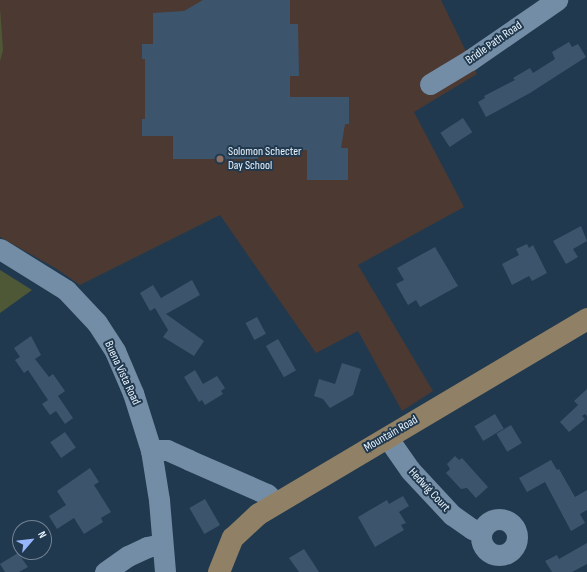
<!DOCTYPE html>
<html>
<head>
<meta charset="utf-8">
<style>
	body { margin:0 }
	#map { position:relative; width:587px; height:572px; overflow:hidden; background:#21394e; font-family:"Sofia Sans Condensed",sans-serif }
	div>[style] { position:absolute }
	.education>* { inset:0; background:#4c3932 }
	.green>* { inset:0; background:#4f5836 }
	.building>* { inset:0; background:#3c556c; transform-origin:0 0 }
	.minor>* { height:21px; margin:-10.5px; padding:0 10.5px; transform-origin:10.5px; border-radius:10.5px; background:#738da6 }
	.minor>.ring { margin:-10.5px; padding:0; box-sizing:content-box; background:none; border:21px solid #738da6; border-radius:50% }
	.major>* { height:22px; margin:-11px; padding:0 11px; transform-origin:11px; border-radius:11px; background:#908066 }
	.dots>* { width:11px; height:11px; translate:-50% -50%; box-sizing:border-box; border:2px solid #21394e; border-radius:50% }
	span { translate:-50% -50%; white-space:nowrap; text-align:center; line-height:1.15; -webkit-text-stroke:4px #21394e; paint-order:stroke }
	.street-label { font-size:12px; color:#e8f3fe }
	.poi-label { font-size:12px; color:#e8f3fe }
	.left { translate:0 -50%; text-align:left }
	.north { position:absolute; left:12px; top:520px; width:40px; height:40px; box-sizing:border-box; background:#21394e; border:1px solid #718394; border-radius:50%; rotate:62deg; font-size:11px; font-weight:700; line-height:16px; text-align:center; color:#e8f3fe }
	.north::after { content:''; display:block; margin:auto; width:14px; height:18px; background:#97b6fd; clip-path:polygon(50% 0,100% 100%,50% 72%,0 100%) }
</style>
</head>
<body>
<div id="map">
	<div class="education">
		<i style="clip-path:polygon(0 0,441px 0,477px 74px,414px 112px,464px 207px,358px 265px,433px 391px,402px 411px,358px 331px,316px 353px,220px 215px,80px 285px,57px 269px,0 237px)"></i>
	</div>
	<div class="green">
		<i style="clip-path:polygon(0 8px,3px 50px,0 61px)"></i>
		<i style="clip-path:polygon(0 270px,32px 290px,0 313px)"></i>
	</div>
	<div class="building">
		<i style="clip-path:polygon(203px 0,290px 0,290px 24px,298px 24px,299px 76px,290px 76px,290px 97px,349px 97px,349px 124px,345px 124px,341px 148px,348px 148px,348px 180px,307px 180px,307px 150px,258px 149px,258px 159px,173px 159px,173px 136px,142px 136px,142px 119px,145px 119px,145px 59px,142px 59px,142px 44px,153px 44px,153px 13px,184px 11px)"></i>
		<i style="clip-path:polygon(569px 42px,572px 47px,578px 44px,586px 57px,530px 93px,486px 117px,478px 102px,485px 98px,484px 96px,515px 80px,513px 78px,530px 68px,533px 73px,555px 59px,552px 52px)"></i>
		<i style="left:463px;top:118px;width:17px;height:27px;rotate:57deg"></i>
		<i style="clip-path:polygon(581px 226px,587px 241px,573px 249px,578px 257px,566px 264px,553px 241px)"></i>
		<i style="clip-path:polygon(527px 244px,529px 248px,533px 245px,547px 273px,532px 281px,529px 276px,512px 285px,502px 264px,519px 255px,516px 249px)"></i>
		<i style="clip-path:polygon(435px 247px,458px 286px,420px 307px,416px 300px,408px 305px,396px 284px,404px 280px,397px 268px)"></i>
		<i style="clip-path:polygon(192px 280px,200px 295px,166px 314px,204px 341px,194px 356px,163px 337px,168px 330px,155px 308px,150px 311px,140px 293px,153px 285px,161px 298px)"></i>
		<i style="left:257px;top:317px;width:19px;height:13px;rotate:62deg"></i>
		<i style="clip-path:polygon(31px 336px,41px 355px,35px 359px,49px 377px,53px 374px,65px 391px,58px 396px,73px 418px,65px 424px,56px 411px,50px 415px,42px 404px,48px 400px,28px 370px,24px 373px,15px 360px,20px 357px,14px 348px)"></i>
		<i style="left:278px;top:339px;width:36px;height:14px;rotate:60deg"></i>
		<i style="clip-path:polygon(342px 363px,361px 369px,353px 395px,330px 408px,323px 399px,314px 396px,319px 379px,335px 384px)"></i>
		<i style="clip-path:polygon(195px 370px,203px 384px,217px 376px,225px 388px,221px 391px,223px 394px,205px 405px,202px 400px,199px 402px,184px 377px)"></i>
		<i style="clip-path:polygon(587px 389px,587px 416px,585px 414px,582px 416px,585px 419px,569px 432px,560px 422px,578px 405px,574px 401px)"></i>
		<i style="left:495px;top:414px;width:17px;height:24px;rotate:59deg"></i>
		<i style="left:511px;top:425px;width:21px;height:17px;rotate:59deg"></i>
		<i style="left:65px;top:432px;width:19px;height:18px;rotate:55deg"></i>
		<i style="clip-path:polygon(455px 456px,459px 460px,462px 458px,488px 487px,476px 498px,467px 488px,461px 489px,446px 473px,450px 469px,447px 464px)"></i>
		<i style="clip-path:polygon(551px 460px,557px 470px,559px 469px,575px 497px,587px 490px,587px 510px,580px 514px,585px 523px,571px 531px,545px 482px,527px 492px,519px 478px)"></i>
		<i style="clip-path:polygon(90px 468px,99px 482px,94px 485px,111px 512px,101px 518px,103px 522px,84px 534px,74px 518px,57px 529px,49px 516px,66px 505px,57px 491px)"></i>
		<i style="clip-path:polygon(403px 496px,409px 506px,399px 512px,406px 523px,401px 525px,404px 530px,375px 547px,358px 517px,387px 500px,389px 504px)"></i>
		<i style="left:205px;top:499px;width:30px;height:18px;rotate:60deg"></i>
		<i style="clip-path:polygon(587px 543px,587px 564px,572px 572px,552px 572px,545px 561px,557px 555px,559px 559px)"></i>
		<i style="clip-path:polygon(304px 549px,319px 572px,299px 572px,289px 558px)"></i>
		<i style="clip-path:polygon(18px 553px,28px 567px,19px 572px,5px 572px,0 564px)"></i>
	</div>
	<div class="minor">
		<i style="left:430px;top:84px;width:47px;rotate:-31deg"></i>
		<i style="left:470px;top:60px;width:106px;rotate:-34.6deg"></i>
		<i style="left:0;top:249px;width:78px;rotate:31.8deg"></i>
		<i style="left:66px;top:290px;width:45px;rotate:46.8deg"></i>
		<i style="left:97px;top:323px;width:33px;rotate:57deg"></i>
		<i style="left:115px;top:351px;width:46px;rotate:66.8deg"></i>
		<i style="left:133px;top:393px;width:60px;rotate:72.5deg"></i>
		<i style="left:151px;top:450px;width:51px;rotate:80.9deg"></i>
		<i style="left:159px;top:500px;width:72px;rotate:85.2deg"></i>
		<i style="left:387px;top:437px;width:40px;rotate:55.1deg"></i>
		<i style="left:410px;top:470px;width:62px;rotate:47deg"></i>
		<i style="left:452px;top:515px;width:24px;rotate:35deg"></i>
		<i style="left:472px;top:529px;width:9px;rotate:18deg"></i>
		<i style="left:151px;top:450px;width:16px"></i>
		<i style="left:167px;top:450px;width:24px;rotate:24deg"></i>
		<i style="left:189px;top:460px;width:85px;rotate:23.6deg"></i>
		<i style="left:267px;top:494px;width:13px;rotate:45deg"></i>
		<i class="ring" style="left:481px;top:519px;width:15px;height:15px"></i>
		<i style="left:105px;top:572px;width:28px;rotate:-35deg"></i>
		<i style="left:128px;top:556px;width:21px;rotate:-25deg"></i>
		<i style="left:147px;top:547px;width:15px;rotate:-11deg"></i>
	</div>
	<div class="major">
		<i style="left:219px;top:572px;width:37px;rotate:-68deg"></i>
		<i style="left:233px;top:538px;width:35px;rotate:-43deg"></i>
		<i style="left:259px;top:514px;width:382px;rotate:-30.7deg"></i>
	</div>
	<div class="dots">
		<i style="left:220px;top:159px;background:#8d6e63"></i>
	</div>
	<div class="street-label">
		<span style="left:494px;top:43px;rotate:-35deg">Bridle Path Road</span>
		<span style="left:122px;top:373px;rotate:65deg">Buena Vista Road</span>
		<span style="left:391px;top:434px;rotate:-30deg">Mountain Road</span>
		<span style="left:429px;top:490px;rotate:47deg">Hedwig Court</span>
	</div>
	<div class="poi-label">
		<span class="left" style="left:228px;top:159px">Solomon Schecter<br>Day School</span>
	</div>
	<div class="north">N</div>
</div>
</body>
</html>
